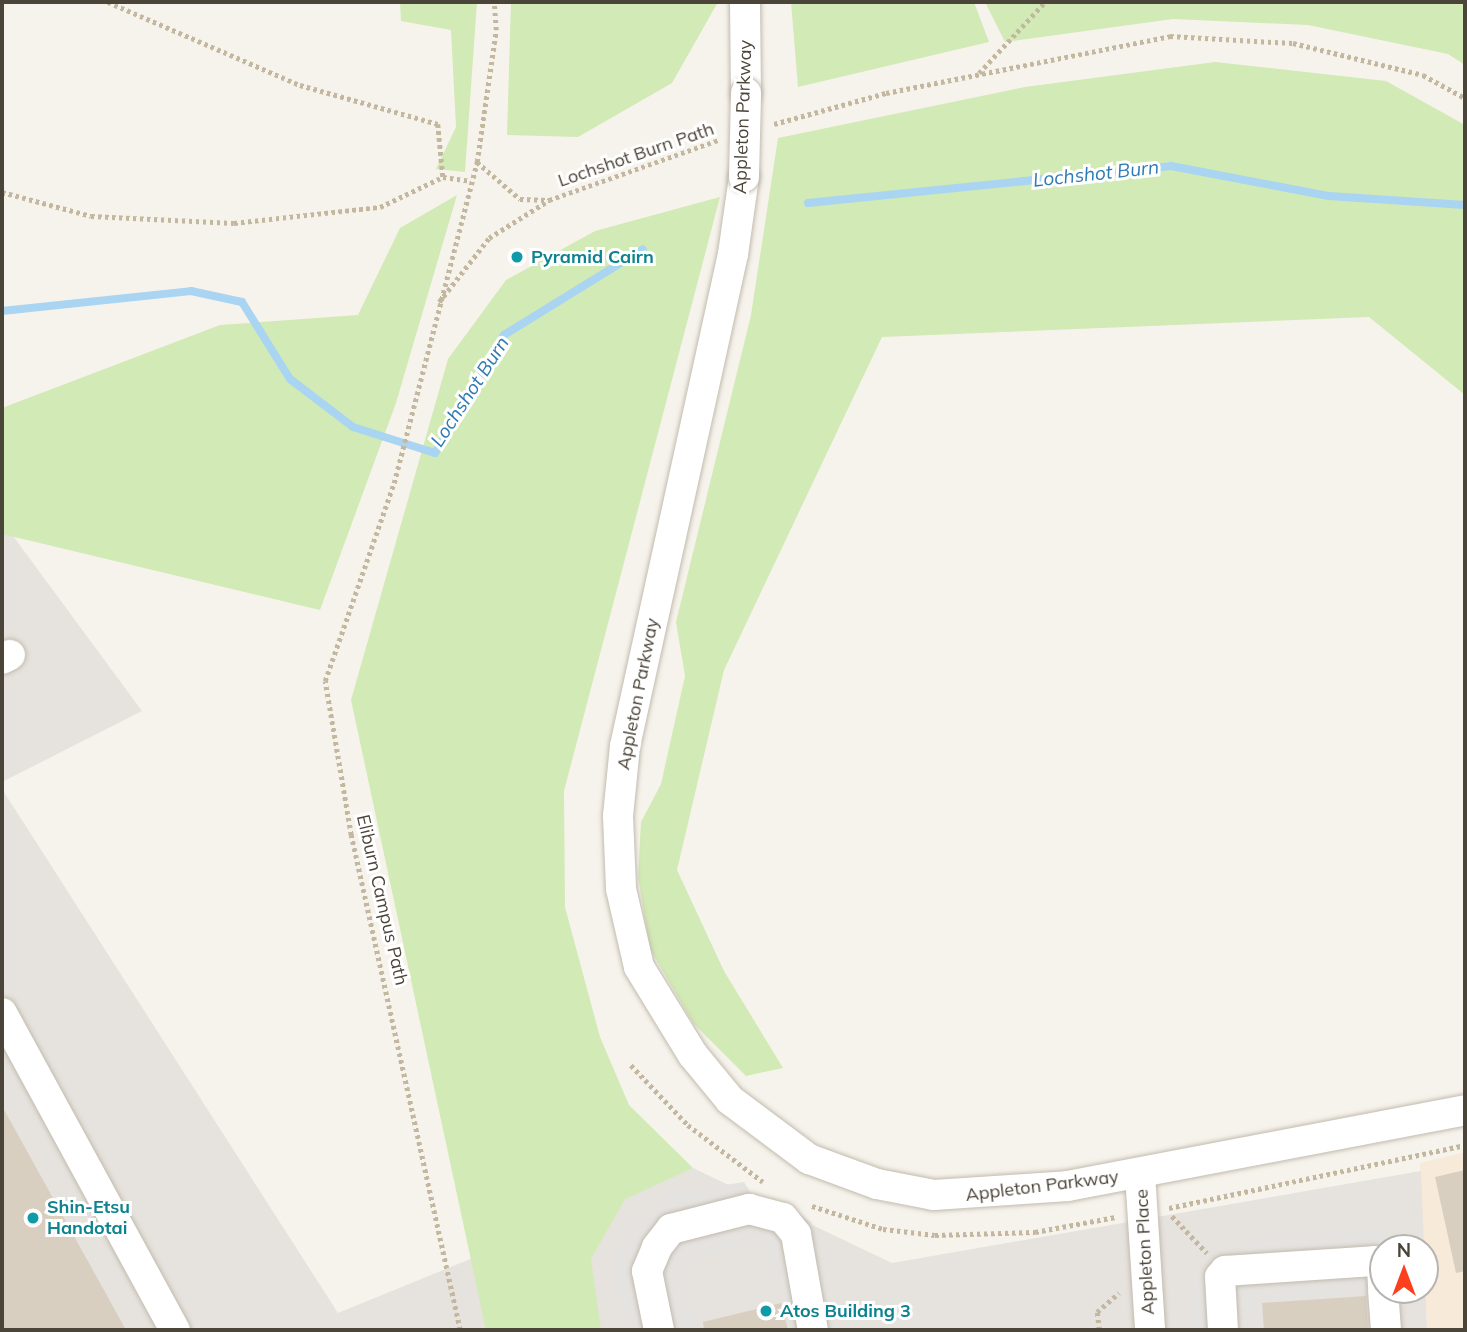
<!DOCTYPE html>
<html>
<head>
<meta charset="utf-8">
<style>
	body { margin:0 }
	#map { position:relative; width:1467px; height:1332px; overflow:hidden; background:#f6f3ec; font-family:Mulish,sans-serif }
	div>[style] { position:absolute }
	.commercial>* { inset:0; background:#f7ead8 }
	.industrial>* { inset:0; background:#e6e2dd }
	.green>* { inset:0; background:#d2eab5 }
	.parking>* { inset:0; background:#e5e3e0 }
	.stream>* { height:8px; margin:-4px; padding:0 4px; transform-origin:4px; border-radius:4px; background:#a9d4f2 }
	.building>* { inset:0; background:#d8cfc1 }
	.path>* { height:4.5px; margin-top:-2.25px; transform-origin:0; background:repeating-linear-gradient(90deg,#c4b79f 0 3.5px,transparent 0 7px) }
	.roads { filter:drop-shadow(0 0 2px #c2bbae) drop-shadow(0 0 2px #c2bbae) }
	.minor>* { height:30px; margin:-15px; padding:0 15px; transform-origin:15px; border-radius:15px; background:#fff }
	.bridges { filter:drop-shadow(0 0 2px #c2bbae) drop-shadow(0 0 2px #c2bbae) }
	.minor-bridge>* { height:30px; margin:-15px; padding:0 15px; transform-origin:15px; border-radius:15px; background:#fff }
	.dots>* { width:19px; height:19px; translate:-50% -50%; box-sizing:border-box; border:4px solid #fff; border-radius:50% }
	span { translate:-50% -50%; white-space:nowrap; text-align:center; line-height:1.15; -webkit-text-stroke:6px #fff; paint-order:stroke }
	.street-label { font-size:18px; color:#4b4439 }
	.culture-label { font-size:18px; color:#0d838f; font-weight:700 }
	.left { translate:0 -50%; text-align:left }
	.water-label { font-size:19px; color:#2e7ab2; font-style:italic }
	.frame { position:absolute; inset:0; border:4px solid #4b4439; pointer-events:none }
	.north { position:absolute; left:1369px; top:1234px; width:70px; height:70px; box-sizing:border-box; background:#fff; border:2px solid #b7b4b0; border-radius:50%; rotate:0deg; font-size:19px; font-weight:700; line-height:28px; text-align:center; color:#4b4439 }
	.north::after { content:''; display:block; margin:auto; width:24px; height:32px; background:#fc3f1d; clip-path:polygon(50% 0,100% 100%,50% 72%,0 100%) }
</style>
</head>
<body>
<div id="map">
	<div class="commercial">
		<i style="clip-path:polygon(1465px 1152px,1465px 1330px,1427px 1330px,1420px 1163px)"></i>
	</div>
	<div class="industrial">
		<i style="clip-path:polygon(2px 521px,142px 711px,2px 782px)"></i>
		<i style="clip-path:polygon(2px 789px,338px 1313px,693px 1168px,892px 1263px,1421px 1171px,1424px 1248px,1383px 1248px,1383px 1290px,1425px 1290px,1425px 1277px,1427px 1330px,2px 1330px)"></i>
	</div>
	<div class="green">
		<i style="clip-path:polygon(400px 2px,477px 2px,465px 172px,436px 169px,456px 127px,451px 30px,401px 21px)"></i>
		<i style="clip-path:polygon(511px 2px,718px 2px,672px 83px,578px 137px,507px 135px)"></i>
		<i style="clip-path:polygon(791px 2px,974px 2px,989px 42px,798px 87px)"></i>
		<i style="clip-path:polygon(985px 2px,1465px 2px,1465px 65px,1448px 54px,1308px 25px,1173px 19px,1005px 42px)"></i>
		<i style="clip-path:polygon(1215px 62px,1386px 81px,1465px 125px,1465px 395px,1369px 317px,882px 337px,724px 670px,677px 870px,724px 971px,783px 1068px,746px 1076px,693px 1023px,650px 949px,638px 877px,641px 822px,661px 784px,685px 676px,676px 622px,751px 315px,778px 138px,1025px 87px)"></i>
		<i style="clip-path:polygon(457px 195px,396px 403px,320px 610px,2px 534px,2px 408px,220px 325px,358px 315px,400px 228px)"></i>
		<i style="clip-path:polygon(720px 197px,564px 791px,565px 907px,600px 1037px,629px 1105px,693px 1168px,625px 1199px,591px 1259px,601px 1330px,486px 1330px,351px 700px,448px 359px,506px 280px,595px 231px)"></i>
	</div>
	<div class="parking">
		<i style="clip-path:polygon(744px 1182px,754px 1198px,784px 1203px,811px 1222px,836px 1330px,794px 1330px,764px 1241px,693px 1257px,683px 1272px,697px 1330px,627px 1330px,614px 1279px,617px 1252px,630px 1224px,667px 1194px)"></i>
		<i style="clip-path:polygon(1384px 1228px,1387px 1247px,1363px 1294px,1260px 1300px,1262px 1330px,1193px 1330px,1189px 1275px,1209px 1274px,1243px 1255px,1243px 1238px)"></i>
	</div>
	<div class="stream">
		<i style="left:808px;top:203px;width:365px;rotate:-5.8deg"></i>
		<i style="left:1171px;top:166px;width:161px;rotate:10.8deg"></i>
		<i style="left:1329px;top:196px;width:136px;rotate:3.8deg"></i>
		<i style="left:2px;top:311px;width:190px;rotate:-6deg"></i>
		<i style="left:191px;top:291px;width:52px;rotate:12.2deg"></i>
		<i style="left:242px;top:302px;width:91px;rotate:58.1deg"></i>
		<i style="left:290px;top:379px;width:79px;rotate:37.3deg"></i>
		<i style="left:353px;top:427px;width:86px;rotate:17.6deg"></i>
		<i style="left:435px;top:453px;width:137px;rotate:-59.7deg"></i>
		<i style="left:504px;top:335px;width:163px;rotate:-31.7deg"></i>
	</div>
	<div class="building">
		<i style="clip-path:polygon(2px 1106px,126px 1330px,2px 1330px)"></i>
		<i style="clip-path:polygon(1465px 1170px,1465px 1271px,1456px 1273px,1435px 1177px)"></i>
		<i style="clip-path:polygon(1366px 1296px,1368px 1330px,1264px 1330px,1262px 1303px)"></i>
		<i style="clip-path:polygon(781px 1303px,788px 1330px,704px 1330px,703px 1322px)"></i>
	</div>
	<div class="path">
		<i style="left:108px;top:2px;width:209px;rotate:23.4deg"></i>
		<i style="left:300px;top:85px;width:143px;rotate:15.8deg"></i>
		<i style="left:438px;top:124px;width:53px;rotate:84.6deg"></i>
		<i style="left:979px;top:73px;width:97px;rotate:-47.1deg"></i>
		<i style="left:774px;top:124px;width:116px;rotate:-15.5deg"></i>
		<i style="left:886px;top:93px;width:290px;rotate:-11.3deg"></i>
		<i style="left:1170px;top:36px;width:123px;rotate:3.3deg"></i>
		<i style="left:1293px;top:43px;width:134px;rotate:13.8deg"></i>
		<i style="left:1423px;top:75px;width:48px;rotate:28.7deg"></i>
		<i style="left:477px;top:162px;width:57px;rotate:40.7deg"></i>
		<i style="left:520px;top:199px;width:29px;rotate:2deg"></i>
		<i style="left:549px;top:200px;width:179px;rotate:-19.5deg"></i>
		<i style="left:2px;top:192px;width:92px;rotate:15.1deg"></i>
		<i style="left:91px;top:216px;width:143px;rotate:2.8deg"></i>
		<i style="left:234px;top:223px;width:147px;rotate:-6.3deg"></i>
		<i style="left:380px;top:207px;width:70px;rotate:-25.5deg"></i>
		<i style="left:443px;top:177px;width:28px;rotate:8deg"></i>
		<i style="left:439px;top:302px;width:81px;rotate:-52deg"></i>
		<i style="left:489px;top:238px;width:71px;rotate:-32.3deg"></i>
		<i style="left:631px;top:1065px;width:83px;rotate:46.5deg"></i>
		<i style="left:688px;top:1125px;width:94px;rotate:37.2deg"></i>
		<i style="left:812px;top:1206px;width:75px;rotate:17.9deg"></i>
		<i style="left:883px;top:1229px;width:52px;rotate:6.6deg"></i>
		<i style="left:935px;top:1235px;width:100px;rotate:-1.7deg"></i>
		<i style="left:1035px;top:1232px;width:82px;rotate:-10.5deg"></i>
		<i style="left:1169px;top:1208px;width:303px;rotate:-12deg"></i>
		<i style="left:1172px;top:1216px;width:51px;rotate:46.6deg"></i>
		<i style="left:460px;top:1330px;width:507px;rotate:-102.42deg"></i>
		<i style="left:351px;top:835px;width:156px;rotate:-99.6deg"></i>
		<i style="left:325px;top:681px;width:210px;rotate:-70.8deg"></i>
		<i style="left:394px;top:483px;width:332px;rotate:-75.5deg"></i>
		<i style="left:477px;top:162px;width:133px;rotate:-81.8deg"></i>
		<i style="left:496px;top:30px;width:28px;rotate:-94deg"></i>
		<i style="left:1099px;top:1330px;width:18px;rotate:-96deg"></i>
		<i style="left:1097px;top:1312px;width:29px;rotate:-41deg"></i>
	</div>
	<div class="roads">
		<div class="minor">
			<i style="left:745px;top:2px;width:91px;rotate:89.4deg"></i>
			<i style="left:744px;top:177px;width:78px;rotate:98.1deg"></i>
			<i style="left:733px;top:254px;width:504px;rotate:102.38deg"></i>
			<i style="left:625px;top:746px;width:70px;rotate:95.7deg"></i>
			<i style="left:618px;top:816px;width:73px;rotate:87.6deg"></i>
			<i style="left:621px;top:889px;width:80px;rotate:77deg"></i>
			<i style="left:639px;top:967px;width:103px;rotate:58.5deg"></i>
			<i style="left:693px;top:1055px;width:58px;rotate:50.6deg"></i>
			<i style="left:730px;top:1100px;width:99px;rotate:36.8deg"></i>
			<i style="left:809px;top:1159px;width:72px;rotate:20.2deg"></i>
			<i style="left:877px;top:1184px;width:58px;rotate:10.9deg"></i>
			<i style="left:934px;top:1195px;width:134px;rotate:-3.8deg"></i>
			<i style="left:1068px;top:1186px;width:404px;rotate:-10.8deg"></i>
			<i style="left:2px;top:659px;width:9px;rotate:-27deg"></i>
			<i style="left:2px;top:1013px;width:361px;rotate:61.4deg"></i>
			<i style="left:1140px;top:1174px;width:156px;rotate:86.3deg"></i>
			<i style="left:1383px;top:1290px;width:40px;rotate:85.7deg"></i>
			<i style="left:659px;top:1330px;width:60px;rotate:-101.5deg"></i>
			<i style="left:647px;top:1271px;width:26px;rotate:-67deg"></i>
			<i style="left:657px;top:1247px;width:23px;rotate:-52deg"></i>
			<i style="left:671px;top:1229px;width:81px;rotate:-14.4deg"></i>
			<i style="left:749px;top:1209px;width:35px;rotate:15deg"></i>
			<i style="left:783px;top:1218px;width:21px;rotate:51deg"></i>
			<i style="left:796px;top:1234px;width:97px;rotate:80deg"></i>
			<i style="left:1223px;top:1330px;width:53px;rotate:-93.2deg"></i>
			<i style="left:1220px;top:1277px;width:8px;rotate:-50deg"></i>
			<i style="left:1225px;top:1271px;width:149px;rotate:-3.8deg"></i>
			<i style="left:1374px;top:1261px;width:10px;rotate:37deg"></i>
			<i style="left:1382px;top:1267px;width:18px;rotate:87deg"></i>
		</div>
	</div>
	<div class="bridges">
		<div class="minor-bridge">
			<i style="left:744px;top:177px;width:84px;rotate:-88.6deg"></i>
		</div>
	</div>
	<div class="dots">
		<i style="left:517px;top:257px;background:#0f9aa8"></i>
		<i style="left:33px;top:1218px;background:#0f9aa8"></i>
		<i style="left:766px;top:1311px;background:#0f9aa8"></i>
	</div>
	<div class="street-label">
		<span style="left:743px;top:117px;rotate:-88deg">Appleton Parkway</span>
		<span style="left:636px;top:155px;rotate:-19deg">Lochshot Burn Path</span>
		<span style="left:638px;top:694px;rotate:-79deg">Appleton Parkway</span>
		<span style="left:382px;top:900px;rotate:77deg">Eliburn Campus Path</span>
		<span style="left:1042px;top:1186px;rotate:-7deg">Appleton Parkway</span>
		<span style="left:1145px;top:1252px;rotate:-93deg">Appleton Place</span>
	</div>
	<div class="culture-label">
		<span class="left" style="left:531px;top:257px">Pyramid Cairn</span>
		<span class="left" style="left:47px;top:1218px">Shin-Etsu<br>Handotai</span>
		<span class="left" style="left:780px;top:1311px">Atos Building 3</span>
	</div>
	<div class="water-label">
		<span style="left:1096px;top:174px;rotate:-6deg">Lochshot Burn</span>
		<span style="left:470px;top:392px;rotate:-57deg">Lochshot Burn</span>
	</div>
	<div class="frame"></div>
	<div class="north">N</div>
</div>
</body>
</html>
